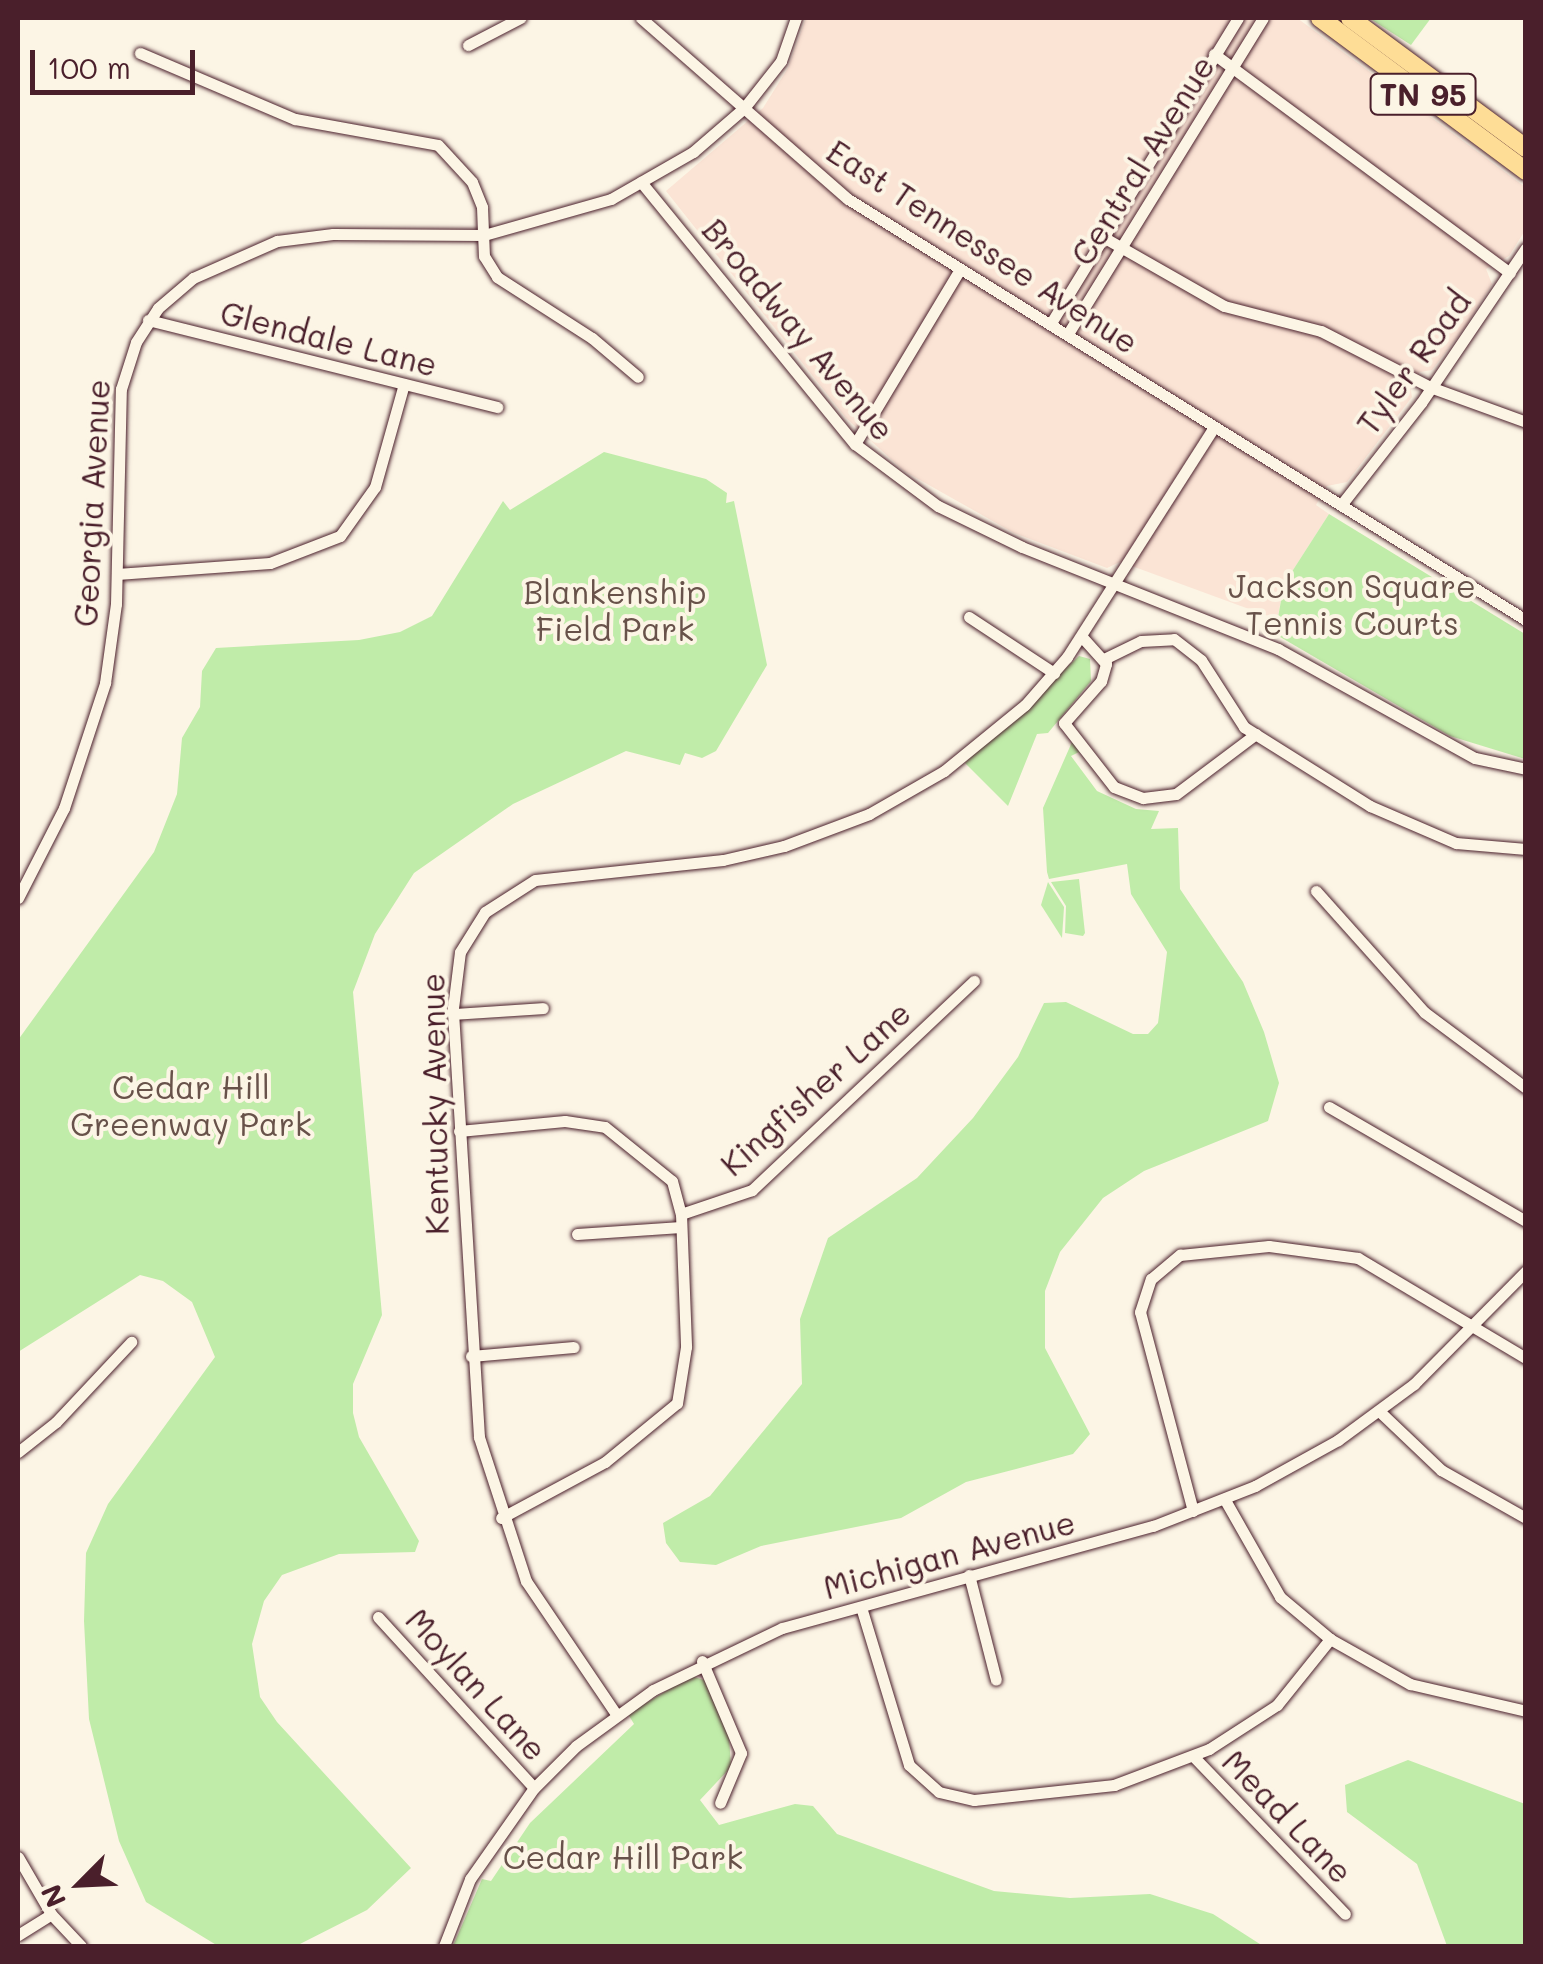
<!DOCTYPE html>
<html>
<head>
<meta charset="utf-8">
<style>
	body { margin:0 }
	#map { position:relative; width:1543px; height:1964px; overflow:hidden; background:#fcf5e5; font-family:Mali,sans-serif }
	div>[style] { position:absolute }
	.built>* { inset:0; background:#fbe4d5 }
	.green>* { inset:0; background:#c0eca9 }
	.roads { filter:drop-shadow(0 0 2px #4a1f2b) drop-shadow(0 0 2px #4a1f2b) }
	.minor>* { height:11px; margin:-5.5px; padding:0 5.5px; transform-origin:5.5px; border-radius:5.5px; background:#fcf5e5 }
	.highway>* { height:18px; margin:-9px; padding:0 9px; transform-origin:9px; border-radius:9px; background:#fedd96 }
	span { translate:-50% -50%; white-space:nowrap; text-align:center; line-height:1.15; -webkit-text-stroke:8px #fcf5e5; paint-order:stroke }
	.shield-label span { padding:2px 8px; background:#fcf5e5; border:2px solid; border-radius:8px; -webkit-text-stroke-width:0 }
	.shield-label { font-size:30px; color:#4a1f2b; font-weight:700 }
	.street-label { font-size:32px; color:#4a1f2b }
	.park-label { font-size:32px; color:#68524a }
	.frame { position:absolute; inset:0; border:20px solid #4a1f2b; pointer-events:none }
	.north { position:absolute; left:30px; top:1834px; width:100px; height:100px; -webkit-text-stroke:8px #fcf5e5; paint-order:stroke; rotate:246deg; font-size:28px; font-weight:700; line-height:40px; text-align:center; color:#4a1f2b }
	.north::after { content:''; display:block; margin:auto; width:35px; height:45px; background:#4a1f2b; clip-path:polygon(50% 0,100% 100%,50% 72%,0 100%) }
	.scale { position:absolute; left:30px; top:50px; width:165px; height:45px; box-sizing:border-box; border:5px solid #4a1f2b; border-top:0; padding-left:12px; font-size:30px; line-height:35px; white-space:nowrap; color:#4a1f2b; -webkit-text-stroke:8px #fcf5e5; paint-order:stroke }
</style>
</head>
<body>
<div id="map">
	<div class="built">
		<i style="clip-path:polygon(806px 18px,1297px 18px,1525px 187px,1526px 229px,1509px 256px,1486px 269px,1492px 284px,1466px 326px,1432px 370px,1420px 372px,1410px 385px,1412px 397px,1347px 482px,1327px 486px,1316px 505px,1329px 514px,1284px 584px,1274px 637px,1268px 616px,1140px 569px,1120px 562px,1107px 568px,1014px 533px,904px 471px,846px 418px,666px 191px,763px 108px,788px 68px)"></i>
	</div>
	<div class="green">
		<i style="clip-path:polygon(1369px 18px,1431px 18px,1411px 45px)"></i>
		<i style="clip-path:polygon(604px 452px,706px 479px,727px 493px,726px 503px,734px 501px,767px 665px,716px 751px,702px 758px,685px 753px,680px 765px,626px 751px,513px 804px,414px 873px,375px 934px,353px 992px,382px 1315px,353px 1384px,353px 1413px,359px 1437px,419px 1541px,415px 1552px,339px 1554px,282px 1575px,264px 1601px,252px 1644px,260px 1697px,277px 1722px,411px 1868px,367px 1910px,296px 1946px,218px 1946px,146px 1902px,119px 1841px,89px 1719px,84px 1621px,86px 1553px,108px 1504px,215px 1357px,192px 1302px,163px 1281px,140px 1275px,18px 1352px,18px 1040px,154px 852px,177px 794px,182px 738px,200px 707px,202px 671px,216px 648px,359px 640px,400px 632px,432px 616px,503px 501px,510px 510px)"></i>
		<i style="clip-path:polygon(1329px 514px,1525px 634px,1525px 759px,1450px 736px,1275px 634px,1284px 584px)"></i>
		<i style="clip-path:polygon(1079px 656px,1090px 659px,1091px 681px,1048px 733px,1037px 734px,1008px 806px,965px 763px)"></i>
		<i style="clip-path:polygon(1072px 742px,1079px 752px,1071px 756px,1097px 791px,1136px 809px,1159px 811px,1151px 829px,1178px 828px,1180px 889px,1243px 982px,1264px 1032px,1279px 1083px,1268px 1121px,1144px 1171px,1103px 1198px,1060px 1252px,1045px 1291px,1045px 1348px,1090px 1434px,1073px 1454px,966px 1482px,901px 1518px,761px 1546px,716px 1565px,680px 1562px,666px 1543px,663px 1523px,710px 1496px,802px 1384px,800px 1319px,828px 1238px,917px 1178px,973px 1118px,1018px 1057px,1044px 1003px,1066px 1002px,1133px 1034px,1148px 1034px,1158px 1023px,1167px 952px,1131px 894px,1127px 864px,1049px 879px,1047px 872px,1043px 808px)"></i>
		<i style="clip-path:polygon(1079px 879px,1085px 933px,1083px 936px,1065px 933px,1066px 906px,1051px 882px)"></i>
		<i style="clip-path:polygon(1048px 882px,1064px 907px,1062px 938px,1041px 905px)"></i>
		<i style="clip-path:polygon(691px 1676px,704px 1680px,729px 1737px,731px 1767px,700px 1800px,719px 1825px,795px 1804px,813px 1806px,837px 1834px,994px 1891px,1070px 1898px,1150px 1894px,1213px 1914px,1263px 1946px,453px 1946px,482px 1879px,491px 1881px,530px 1823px,634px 1724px,628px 1714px)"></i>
		<i style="clip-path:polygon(1408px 1760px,1525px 1804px,1525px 1946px,1447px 1946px,1417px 1864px,1347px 1812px,1345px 1785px)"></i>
	</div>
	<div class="roads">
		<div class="minor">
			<i style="left:641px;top:18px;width:275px;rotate:41.2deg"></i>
			<i style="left:848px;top:199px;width:798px;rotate:31.84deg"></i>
			<i style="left:468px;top:45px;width:59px;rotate:-27.4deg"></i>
			<i style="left:140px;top:53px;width:168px;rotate:23.1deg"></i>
			<i style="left:295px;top:119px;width:145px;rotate:10.3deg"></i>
			<i style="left:438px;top:145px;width:50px;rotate:47.4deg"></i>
			<i style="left:472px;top:182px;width:27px;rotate:68deg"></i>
			<i style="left:482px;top:207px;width:49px;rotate:87.7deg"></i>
			<i style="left:484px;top:256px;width:25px;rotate:58deg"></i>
			<i style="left:497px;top:277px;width:113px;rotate:32.7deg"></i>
			<i style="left:592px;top:338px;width:60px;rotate:40.3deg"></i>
			<i style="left:1214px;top:54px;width:368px;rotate:36.5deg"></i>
			<i style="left:641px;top:182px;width:338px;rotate:50.8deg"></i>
			<i style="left:855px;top:444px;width:104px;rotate:36.8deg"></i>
			<i style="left:938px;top:506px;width:93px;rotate:26deg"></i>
			<i style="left:1022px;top:547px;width:276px;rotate:21.7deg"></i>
			<i style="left:1278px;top:649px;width:225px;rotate:29deg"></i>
			<i style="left:1475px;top:758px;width:52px;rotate:12.2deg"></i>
			<i style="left:1103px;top:237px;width:139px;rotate:29.7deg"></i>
			<i style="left:1224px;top:306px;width:100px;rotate:14.5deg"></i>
			<i style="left:1321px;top:331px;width:123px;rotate:27.2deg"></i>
			<i style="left:1430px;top:387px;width:102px;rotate:20deg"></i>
			<i style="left:148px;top:320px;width:360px;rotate:14deg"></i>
			<i style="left:1051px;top:323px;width:358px;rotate:-58.5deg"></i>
			<i style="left:1069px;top:332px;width:369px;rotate:-58.3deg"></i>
			<i style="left:855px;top:444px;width:202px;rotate:-59deg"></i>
			<i style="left:1341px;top:505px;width:130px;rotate:-51.9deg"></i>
			<i style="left:1421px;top:403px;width:187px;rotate:-55.9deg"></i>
			<i style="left:117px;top:574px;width:153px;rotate:-4.1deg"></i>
			<i style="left:270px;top:563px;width:75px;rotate:-21.1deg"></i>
			<i style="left:340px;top:536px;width:60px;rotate:-54.5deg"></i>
			<i style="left:375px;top:487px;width:107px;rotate:-74.3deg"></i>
			<i style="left:969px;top:617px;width:102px;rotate:33.4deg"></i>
			<i style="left:1082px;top:637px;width:36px;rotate:48deg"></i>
			<i style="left:1106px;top:664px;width:18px;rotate:106deg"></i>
			<i style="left:1101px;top:681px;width:56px;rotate:131.4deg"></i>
			<i style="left:1064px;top:723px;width:81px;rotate:52deg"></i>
			<i style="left:1114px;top:787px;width:31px;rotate:21deg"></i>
			<i style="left:1143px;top:798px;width:33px;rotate:-7deg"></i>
			<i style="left:1176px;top:794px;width:100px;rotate:-36.9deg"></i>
			<i style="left:1106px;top:658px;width:39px;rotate:-26deg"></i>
			<i style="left:1141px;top:641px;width:33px;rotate:-3deg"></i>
			<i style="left:1174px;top:639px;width:34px;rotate:38deg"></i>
			<i style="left:1201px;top:660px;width:80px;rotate:57.3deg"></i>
			<i style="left:1244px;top:727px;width:149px;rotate:32.1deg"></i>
			<i style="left:1370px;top:806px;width:94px;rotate:23.3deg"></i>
			<i style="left:1456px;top:843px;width:70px;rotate:4.9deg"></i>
			<i style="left:1316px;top:891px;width:162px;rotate:48.2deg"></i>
			<i style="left:1424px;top:1012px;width:127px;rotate:36.7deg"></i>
			<i style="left:18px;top:898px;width:101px;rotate:-62.9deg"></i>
			<i style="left:64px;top:808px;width:132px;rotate:-71.8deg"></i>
			<i style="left:105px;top:683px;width:80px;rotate:-82.1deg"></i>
			<i style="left:116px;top:604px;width:215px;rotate:-88.7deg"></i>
			<i style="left:121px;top:389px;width:49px;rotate:-72.3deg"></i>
			<i style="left:136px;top:342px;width:40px;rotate:-57.1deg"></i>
			<i style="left:158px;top:308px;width:46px;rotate:-40.6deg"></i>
			<i style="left:193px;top:278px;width:92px;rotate:-23.8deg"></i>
			<i style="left:277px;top:241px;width:56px;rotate:-7.1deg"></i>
			<i style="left:333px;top:234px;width:151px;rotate:0.4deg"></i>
			<i style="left:484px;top:235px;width:132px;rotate:-15.8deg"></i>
			<i style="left:611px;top:199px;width:95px;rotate:-29.8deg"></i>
			<i style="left:693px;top:152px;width:67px;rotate:-40.8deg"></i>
			<i style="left:744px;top:108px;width:60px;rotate:-51.8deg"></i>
			<i style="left:781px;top:61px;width:46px;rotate:-70.8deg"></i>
			<i style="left:453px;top:1014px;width:90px;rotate:-3.8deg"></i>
			<i style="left:1329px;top:1107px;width:228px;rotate:30.1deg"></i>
			<i style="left:459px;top:1131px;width:106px;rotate:-5.4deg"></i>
			<i style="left:565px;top:1121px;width:40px;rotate:8.5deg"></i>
			<i style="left:605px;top:1127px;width:86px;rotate:38.9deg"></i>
			<i style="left:672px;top:1181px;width:34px;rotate:75deg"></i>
			<i style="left:681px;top:1214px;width:133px;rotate:87.8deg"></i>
			<i style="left:686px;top:1347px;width:57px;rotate:99.1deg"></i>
			<i style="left:677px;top:1403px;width:93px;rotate:140.7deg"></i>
			<i style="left:605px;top:1462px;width:118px;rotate:151.7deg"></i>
			<i style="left:681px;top:1214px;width:75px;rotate:-18.7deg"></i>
			<i style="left:752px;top:1190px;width:305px;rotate:-43.3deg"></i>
			<i style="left:577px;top:1234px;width:104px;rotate:-3.9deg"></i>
			<i style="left:471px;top:1356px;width:103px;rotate:-5deg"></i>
			<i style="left:1379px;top:1411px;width:86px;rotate:43.6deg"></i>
			<i style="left:1441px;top:1470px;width:98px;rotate:29.5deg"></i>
			<i style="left:18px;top:1452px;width:48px;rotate:-38.3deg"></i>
			<i style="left:56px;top:1422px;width:110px;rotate:-46.8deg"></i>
			<i style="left:1225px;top:1500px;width:112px;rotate:60.4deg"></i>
			<i style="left:1280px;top:1597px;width:65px;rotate:40deg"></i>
			<i style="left:1330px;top:1639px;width:92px;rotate:29.4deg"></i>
			<i style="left:1410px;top:1684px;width:119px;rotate:13.1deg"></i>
			<i style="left:1193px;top:1511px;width:206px;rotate:-104.9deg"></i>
			<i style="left:1140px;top:1312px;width:35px;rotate:-72deg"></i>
			<i style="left:1151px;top:1279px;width:38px;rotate:-40deg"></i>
			<i style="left:1180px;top:1255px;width:89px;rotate:-5.8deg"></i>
			<i style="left:1269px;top:1246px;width:90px;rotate:7.7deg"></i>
			<i style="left:1358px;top:1258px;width:196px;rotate:30.8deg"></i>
			<i style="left:969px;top:1575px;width:108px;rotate:75.6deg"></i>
			<i style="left:861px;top:1607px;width:165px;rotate:73.1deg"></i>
			<i style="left:909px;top:1765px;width:40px;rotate:42deg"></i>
			<i style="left:939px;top:1792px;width:36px;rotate:13deg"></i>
			<i style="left:974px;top:1800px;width:141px;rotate:-6.1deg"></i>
			<i style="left:1114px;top:1785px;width:102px;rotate:-20.8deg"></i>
			<i style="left:1209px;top:1749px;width:81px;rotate:-32.9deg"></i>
			<i style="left:1277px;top:1705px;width:85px;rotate:-51.2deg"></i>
			<i style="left:378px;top:1617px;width:231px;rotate:47.6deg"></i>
			<i style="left:702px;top:1661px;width:100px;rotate:67deg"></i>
			<i style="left:741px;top:1753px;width:54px;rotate:112.8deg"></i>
			<i style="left:616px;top:1714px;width:161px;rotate:-124.1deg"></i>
			<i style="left:526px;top:1581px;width:151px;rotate:-108.1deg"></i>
			<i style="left:479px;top:1437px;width:430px;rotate:-93.5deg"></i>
			<i style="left:453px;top:1008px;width:56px;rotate:-82.9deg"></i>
			<i style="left:460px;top:952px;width:47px;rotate:-58deg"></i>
			<i style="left:485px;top:912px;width:59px;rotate:-32.6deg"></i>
			<i style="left:535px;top:880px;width:189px;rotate:-6.1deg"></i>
			<i style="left:723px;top:860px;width:63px;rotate:-12.9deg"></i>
			<i style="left:784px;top:846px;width:91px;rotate:-20.6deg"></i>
			<i style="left:869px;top:814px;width:86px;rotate:-29.8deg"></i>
			<i style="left:944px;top:771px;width:104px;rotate:-39.2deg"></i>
			<i style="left:1025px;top:705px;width:64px;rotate:-48.8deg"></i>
			<i style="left:1067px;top:657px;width:271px;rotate:-57.4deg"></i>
			<i style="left:1193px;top:1756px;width:219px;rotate:46.1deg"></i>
			<i style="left:18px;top:1857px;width:66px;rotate:59.9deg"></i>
			<i style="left:51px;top:1914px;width:44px;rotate:46.8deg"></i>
			<i style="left:18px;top:1935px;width:39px;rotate:-32deg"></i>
			<i style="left:444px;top:1946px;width:72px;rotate:-68.8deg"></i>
			<i style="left:470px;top:1879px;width:111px;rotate:-54.9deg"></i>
			<i style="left:534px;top:1788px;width:59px;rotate:-45deg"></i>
			<i style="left:576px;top:1746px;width:95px;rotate:-36deg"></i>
			<i style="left:653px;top:1690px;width:143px;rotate:-25.7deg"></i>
			<i style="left:782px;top:1628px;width:385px;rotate:-15.4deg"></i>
			<i style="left:1153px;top:1526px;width:110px;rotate:-21.4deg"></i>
			<i style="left:1255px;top:1486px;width:95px;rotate:-29deg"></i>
			<i style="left:1338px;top:1440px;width:94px;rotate:-36.4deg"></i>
			<i style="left:1414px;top:1384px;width:159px;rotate:-45.3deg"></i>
		</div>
		<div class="highway">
			<i style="left:1320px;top:18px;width:257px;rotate:36.6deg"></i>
			<i style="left:1350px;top:18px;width:219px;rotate:36.5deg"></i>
		</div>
	</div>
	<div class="shield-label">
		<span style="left:1423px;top:94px">TN 95</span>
	</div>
	<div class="street-label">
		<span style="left:1142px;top:160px;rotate:-58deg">Central Avenue</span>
		<span style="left:983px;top:246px;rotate:33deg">East Tennessee Avenue</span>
		<span style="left:799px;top:329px;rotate:50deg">Broadway Avenue</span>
		<span style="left:329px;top:338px;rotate:14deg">Glendale Lane</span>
		<span style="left:1413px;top:362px;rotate:-54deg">Tyler Road</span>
		<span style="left:91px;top:503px;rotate:-87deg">Georgia Avenue</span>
		<span style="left:815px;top:1088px;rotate:-42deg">Kingfisher Lane</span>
		<span style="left:434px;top:1104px;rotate:-91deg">Kentucky Avenue</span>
		<span style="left:949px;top:1554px;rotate:-15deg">Michigan Avenue</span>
		<span style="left:477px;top:1684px;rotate:48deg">Moylan Lane</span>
		<span style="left:1288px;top:1816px;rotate:46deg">Mead Lane</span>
	</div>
	<div class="park-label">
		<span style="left:1352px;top:604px">Jackson Square<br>Tennis Courts</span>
		<span style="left:615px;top:610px">Blankenship<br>Field Park</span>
		<span style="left:191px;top:1105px">Cedar Hill<br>Greenway Park</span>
		<span style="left:623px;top:1856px">Cedar Hill Park</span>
	</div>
	<div class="frame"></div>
	<div class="north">N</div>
	<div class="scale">100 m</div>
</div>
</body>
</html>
